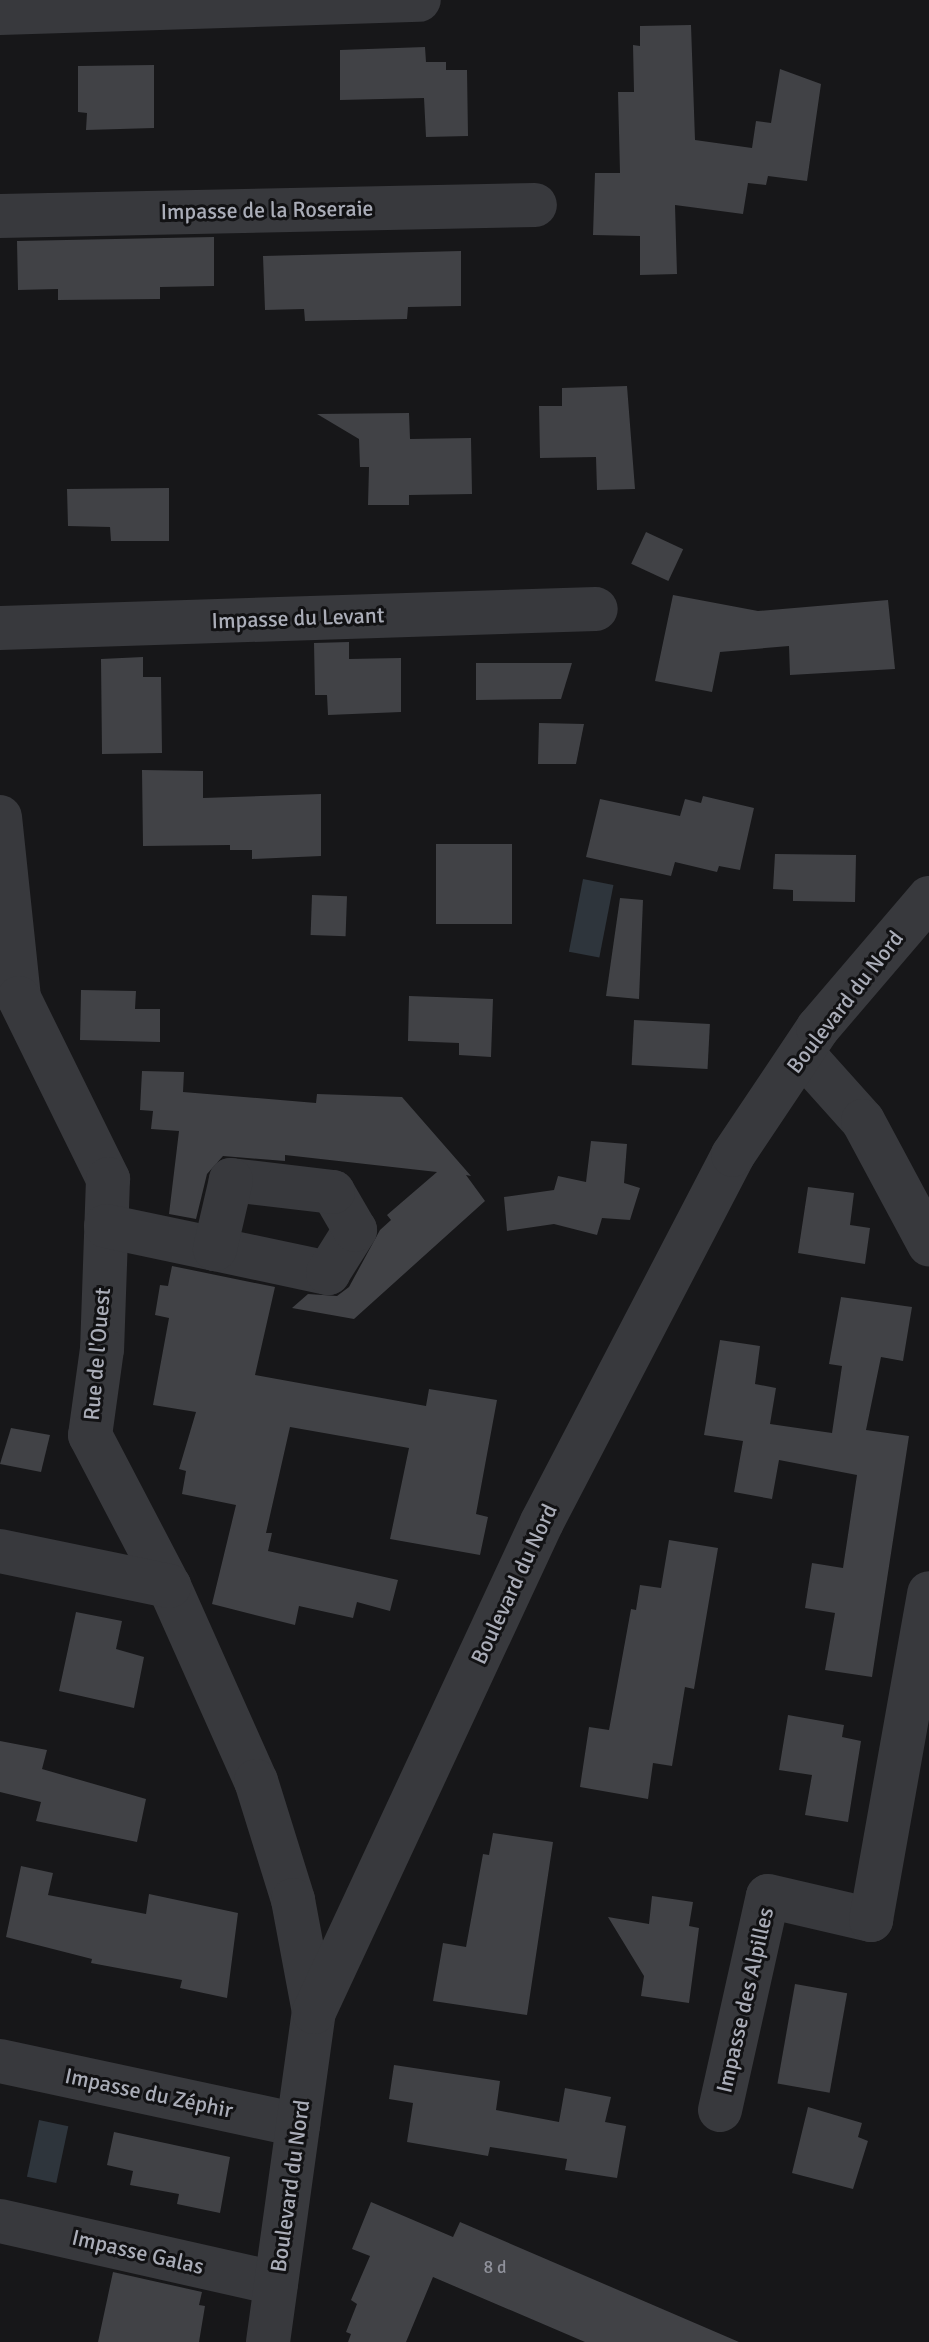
<!DOCTYPE html>
<html>
<head>
<meta charset="utf-8">
<style>
	body { margin:0 }
	#map { position:relative; width:929px; height:2342px; overflow:hidden; background:#171719; font-family:Signika,sans-serif }
	div>[style] { position:absolute }
	.water>* { inset:0; background:#2e353c; transform-origin:0 0 }
	.building>* { inset:0; background:#414246; transform-origin:0 0 }
	.street>* { height:44px; margin:-22px; padding:0 22px; transform-origin:22px; border-radius:22px; background:#38393d }
	span { translate:-50% -50%; white-space:nowrap; text-align:center; line-height:1.15; -webkit-text-stroke:6px #121214; paint-order:stroke }
	.number-label { font-size:18px; color:#90929c }
	.number-label span { -webkit-text-stroke-width:0 }
	.street-label { font-size:22px; color:#aaadb8 }
</style>
</head>
<body>
<div id="map">
	<div class="water">
		<i style="left:583px;top:879px;width:31px;height:74px;rotate:11deg"></i>
		<i style="left:39px;top:2120px;width:30px;height:58px;rotate:12deg"></i>
	</div>
	<div class="building">
		<i style="clip-path:polygon(691px 25px,695px 140px,752px 148px,756px 121px,771px 123px,780px 69px,821px 84px,807px 181px,768px 176px,766px 185px,748px 183px,743px 214px,675px 205px,677px 274px,640px 275px,640px 236px,593px 235px,595px 173px,620px 173px,618px 92px,634px 92px,633px 45px,640px 46px,640px 26px)"></i>
		<i style="clip-path:polygon(425px 47px,426px 62px,446px 62px,446px 70px,467px 70px,468px 136px,426px 137px,424px 98px,340px 100px,340px 50px)"></i>
		<i style="clip-path:polygon(154px 65px,154px 128px,86px 130px,87px 113px,78px 112px,78px 66px)"></i>
		<i style="clip-path:polygon(214px 237px,214px 286px,160px 287px,160px 299px,58px 300px,58px 289px,18px 290px,17px 241px)"></i>
		<i style="clip-path:polygon(461px 251px,461px 306px,408px 307px,407px 319px,305px 321px,304px 309px,265px 310px,263px 256px)"></i>
		<i style="clip-path:polygon(627px 386px,635px 489px,597px 490px,596px 457px,540px 458px,539px 406px,562px 406px,562px 388px)"></i>
		<i style="clip-path:polygon(409px 413px,410px 439px,471px 438px,472px 494px,409px 495px,409px 505px,368px 505px,369px 467px,360px 467px,359px 439px,317px 414px)"></i>
		<i style="clip-path:polygon(169px 488px,169px 541px,111px 541px,110px 527px,68px 526px,67px 489px)"></i>
		<i style="left:646px;top:532px;width:41px;height:35px;rotate:25deg"></i>
		<i style="clip-path:polygon(673px 595px,758px 611px,888px 600px,895px 669px,790px 675px,789px 646px,720px 652px,712px 692px,655px 681px)"></i>
		<i style="clip-path:polygon(349px 642px,349px 659px,401px 658px,401px 712px,328px 715px,327px 695px,315px 695px,314px 643px)"></i>
		<i style="clip-path:polygon(143px 657px,143px 677px,161px 677px,162px 753px,102px 754px,101px 659px)"></i>
		<i style="clip-path:polygon(476px 663px,572px 663px,561px 699px,476px 700px)"></i>
		<i style="clip-path:polygon(539px 723px,584px 724px,576px 764px,538px 764px)"></i>
		<i style="clip-path:polygon(142px 770px,203px 771px,203px 798px,321px 794px,321px 856px,252px 859px,252px 850px,230px 850px,230px 845px,143px 846px)"></i>
		<i style="clip-path:polygon(703px 796px,754px 808px,740px 870px,719px 866px,717px 872px,675px 862px,671px 876px,586px 857px,600px 799px,680px 816px,685px 799px,701px 803px)"></i>
		<i style="left:436px;top:844px;width:76px;height:80px"></i>
		<i style="clip-path:polygon(775px 854px,856px 855px,855px 902px,793px 901px,793px 890px,773px 889px)"></i>
		<i style="left:312px;top:895px;width:35px;height:40px;rotate:2deg"></i>
		<i style="clip-path:polygon(620px 898px,643px 900px,639px 999px,606px 996px)"></i>
		<i style="clip-path:polygon(81px 990px,136px 991px,135px 1009px,160px 1009px,160px 1042px,80px 1040px)"></i>
		<i style="clip-path:polygon(409px 996px,493px 999px,491px 1057px,459px 1055px,459px 1043px,408px 1041px)"></i>
		<i style="left:634px;top:1020px;width:76px;height:45px;rotate:3deg"></i>
		<i style="clip-path:polygon(142px 1071px,184px 1072px,183px 1092px,316px 1103px,317px 1094px,402px 1097px,471px 1176px,466px 1175px,485px 1201px,354px 1319px,292px 1308px,308px 1294px,337px 1296px,349px 1287px,380px 1230px,391px 1220px,387px 1215px,437px 1172px,285px 1155px,285px 1161px,223px 1156px,207px 1174px,196px 1219px,169px 1214px,179px 1131px,151px 1129px,153px 1111px,140px 1110px)"></i>
		<i style="clip-path:polygon(591px 1141px,627px 1144px,624px 1183px,640px 1188px,630px 1220px,602px 1218px,597px 1235px,554px 1224px,507px 1231px,504px 1197px,554px 1190px,558px 1176px,586px 1182px)"></i>
		<i style="clip-path:polygon(808px 1187px,854px 1193px,850px 1225px,870px 1228px,865px 1264px,798px 1253px)"></i>
		<i style="clip-path:polygon(172px 1266px,275px 1287px,255px 1375px,426px 1406px,429px 1389px,497px 1400px,476px 1514px,488px 1517px,480px 1555px,390px 1539px,409px 1448px,290px 1427px,266px 1533px,272px 1533px,268px 1551px,398px 1580px,390px 1611px,357px 1602px,353px 1618px,299px 1606px,295px 1625px,212px 1604px,236px 1505px,182px 1494px,186px 1471px,179px 1469px,196px 1412px,153px 1405px,169px 1318px,155px 1315px,160px 1285px,168px 1286px)"></i>
		<i style="clip-path:polygon(841px 1297px,912px 1307px,903px 1361px,881px 1357px,866px 1430px,909px 1436px,872px 1677px,825px 1670px,835px 1613px,805px 1608px,812px 1563px,843px 1568px,857px 1475px,779px 1460px,772px 1499px,734px 1492px,743px 1441px,704px 1435px,720px 1340px,760px 1346px,755px 1384px,776px 1388px,770px 1424px,832px 1433px,842px 1366px,829px 1364px)"></i>
		<i style="clip-path:polygon(11px 1428px,50px 1435px,41px 1472px,0 1464px)"></i>
		<i style="clip-path:polygon(669px 1540px,718px 1548px,694px 1689px,685px 1687px,672px 1766px,653px 1763px,648px 1799px,580px 1787px,589px 1727px,609px 1730px,631px 1609px,636px 1610px,640px 1585px,661px 1588px)"></i>
		<i style="clip-path:polygon(76px 1612px,122px 1621px,116px 1649px,144px 1657px,134px 1708px,59px 1691px)"></i>
		<i style="clip-path:polygon(788px 1715px,844px 1725px,842px 1737px,861px 1741px,848px 1822px,805px 1815px,812px 1775px,779px 1770px)"></i>
		<i style="clip-path:polygon(0 1741px,47px 1750px,42px 1769px,146px 1799px,137px 1842px,36px 1821px,41px 1802px,0 1792px)"></i>
		<i style="clip-path:polygon(493px 1833px,553px 1842px,527px 2015px,433px 2001px,443px 1943px,466px 1947px,483px 1854px,489px 1855px)"></i>
		<i style="clip-path:polygon(21px 1866px,53px 1873px,48px 1895px,146px 1914px,149px 1894px,238px 1913px,227px 1998px,180px 1988px,182px 1980px,91px 1963px,92px 1959px,6px 1937px)"></i>
		<i style="clip-path:polygon(652px 1896px,693px 1902px,689px 1926px,699px 1928px,689px 2003px,641px 1996px,644px 1976px,608px 1917px,649px 1924px)"></i>
		<i style="left:795px;top:1984px;width:53px;height:101px;rotate:10deg"></i>
		<i style="clip-path:polygon(394px 2065px,500px 2081px,496px 2110px,559px 2122px,565px 2088px,611px 2097px,605px 2122px,626px 2126px,617px 2178px,565px 2170px,567px 2159px,490px 2147px,488px 2156px,407px 2142px,413px 2103px,389px 2099px)"></i>
		<i style="clip-path:polygon(808px 2107px,862px 2123px,858px 2137px,868px 2141px,853px 2189px,792px 2173px)"></i>
		<i style="clip-path:polygon(114px 2132px,230px 2157px,220px 2213px,177px 2204px,179px 2194px,130px 2185px,133px 2171px,107px 2165px)"></i>
		<i style="clip-path:polygon(371px 2202px,453px 2237px,460px 2222px,739px 2342px,585px 2342px,433px 2277px,406px 2342px,348px 2342px,351px 2334px,346px 2332px,357px 2304px,351px 2300px,370px 2256px,352px 2249px)"></i>
		<i style="clip-path:polygon(113px 2272px,202px 2292px,199px 2305px,205px 2306px,199px 2342px,98px 2342px)"></i>
	</div>
	<div class="street">
		<i style="left:0;top:13px;width:419px;rotate:-1.8deg"></i>
		<i style="left:0;top:216px;width:535px;rotate:-1.18deg"></i>
		<i style="left:0;top:628px;width:596px;rotate:-1.83deg"></i>
		<i style="left:0;top:817px;width:182px;rotate:84deg"></i>
		<i style="left:19px;top:998px;width:202px;rotate:63.8deg"></i>
		<i style="left:108px;top:1179px;width:170px;rotate:92deg"></i>
		<i style="left:102px;top:1349px;width:87px;rotate:97.9deg"></i>
		<i style="left:90px;top:1435px;width:170px;rotate:62.4deg"></i>
		<i style="left:169px;top:1586px;width:214px;rotate:66deg"></i>
		<i style="left:256px;top:1781px;width:125px;rotate:72.7deg"></i>
		<i style="left:293px;top:1900px;width:114px;rotate:79.4deg"></i>
		<i style="left:802px;top:1053px;width:91px;rotate:48.1deg"></i>
		<i style="left:863px;top:1121px;width:140px;rotate:61.8deg"></i>
		<i style="left:106px;top:1226px;width:111px;rotate:11.9deg"></i>
		<i style="left:215px;top:1249px;width:116px;rotate:12deg"></i>
		<i style="left:328px;top:1273px;width:51px;rotate:-57.9deg"></i>
		<i style="left:355px;top:1230px;width:44px;rotate:-120.1deg"></i>
		<i style="left:333px;top:1192px;width:103px;rotate:-173.3deg"></i>
		<i style="left:231px;top:1180px;width:71px;rotate:103.1deg"></i>
		<i style="left:0;top:1551px;width:173px;rotate:11.7deg"></i>
		<i style="left:0;top:2061px;width:305px;rotate:12.1deg"></i>
		<i style="left:720px;top:2110px;width:219px;rotate:-77.4deg"></i>
		<i style="left:768px;top:1896px;width:106px;rotate:13.1deg"></i>
		<i style="left:871px;top:1920px;width:332px;rotate:-79.9deg"></i>
		<i style="left:0;top:2221px;width:283px;rotate:12.7deg"></i>
		<i style="left:268px;top:2342px;width:333px;rotate:-82.1deg"></i>
		<i style="left:314px;top:2012px;width:540px;rotate:-65.05deg"></i>
		<i style="left:542px;top:1522px;width:414px;rotate:-62.5deg"></i>
		<i style="left:733px;top:1155px;width:153px;rotate:-56.2deg"></i>
		<i style="left:818px;top:1028px;width:171px;rotate:-49.5deg"></i>
	</div>
	<div class="number-label">
		<span style="left:495px;top:2267px">8 d</span>
	</div>
	<div class="street-label">
		<span style="left:267px;top:210px;rotate:-1deg">Impasse de la Roseraie</span>
		<span style="left:298px;top:618px;rotate:-2deg">Impasse du Levant</span>
		<span style="left:845px;top:1002px;rotate:-52deg">Boulevard du Nord</span>
		<span style="left:97px;top:1354px;rotate:-85deg">Rue de l'Ouest</span>
		<span style="left:514px;top:1584px;rotate:-65deg">Boulevard du Nord</span>
		<span style="left:745px;top:2000px;rotate:-77deg">Impasse des Alpilles</span>
		<span style="left:149px;top:2093px;rotate:12deg">Impasse du Zéphir</span>
		<span style="left:290px;top:2186px;rotate:-82deg">Boulevard du Nord</span>
		<span style="left:138px;top:2252px;rotate:13deg">Impasse Galas</span>
	</div>
</div>
</body>
</html>
